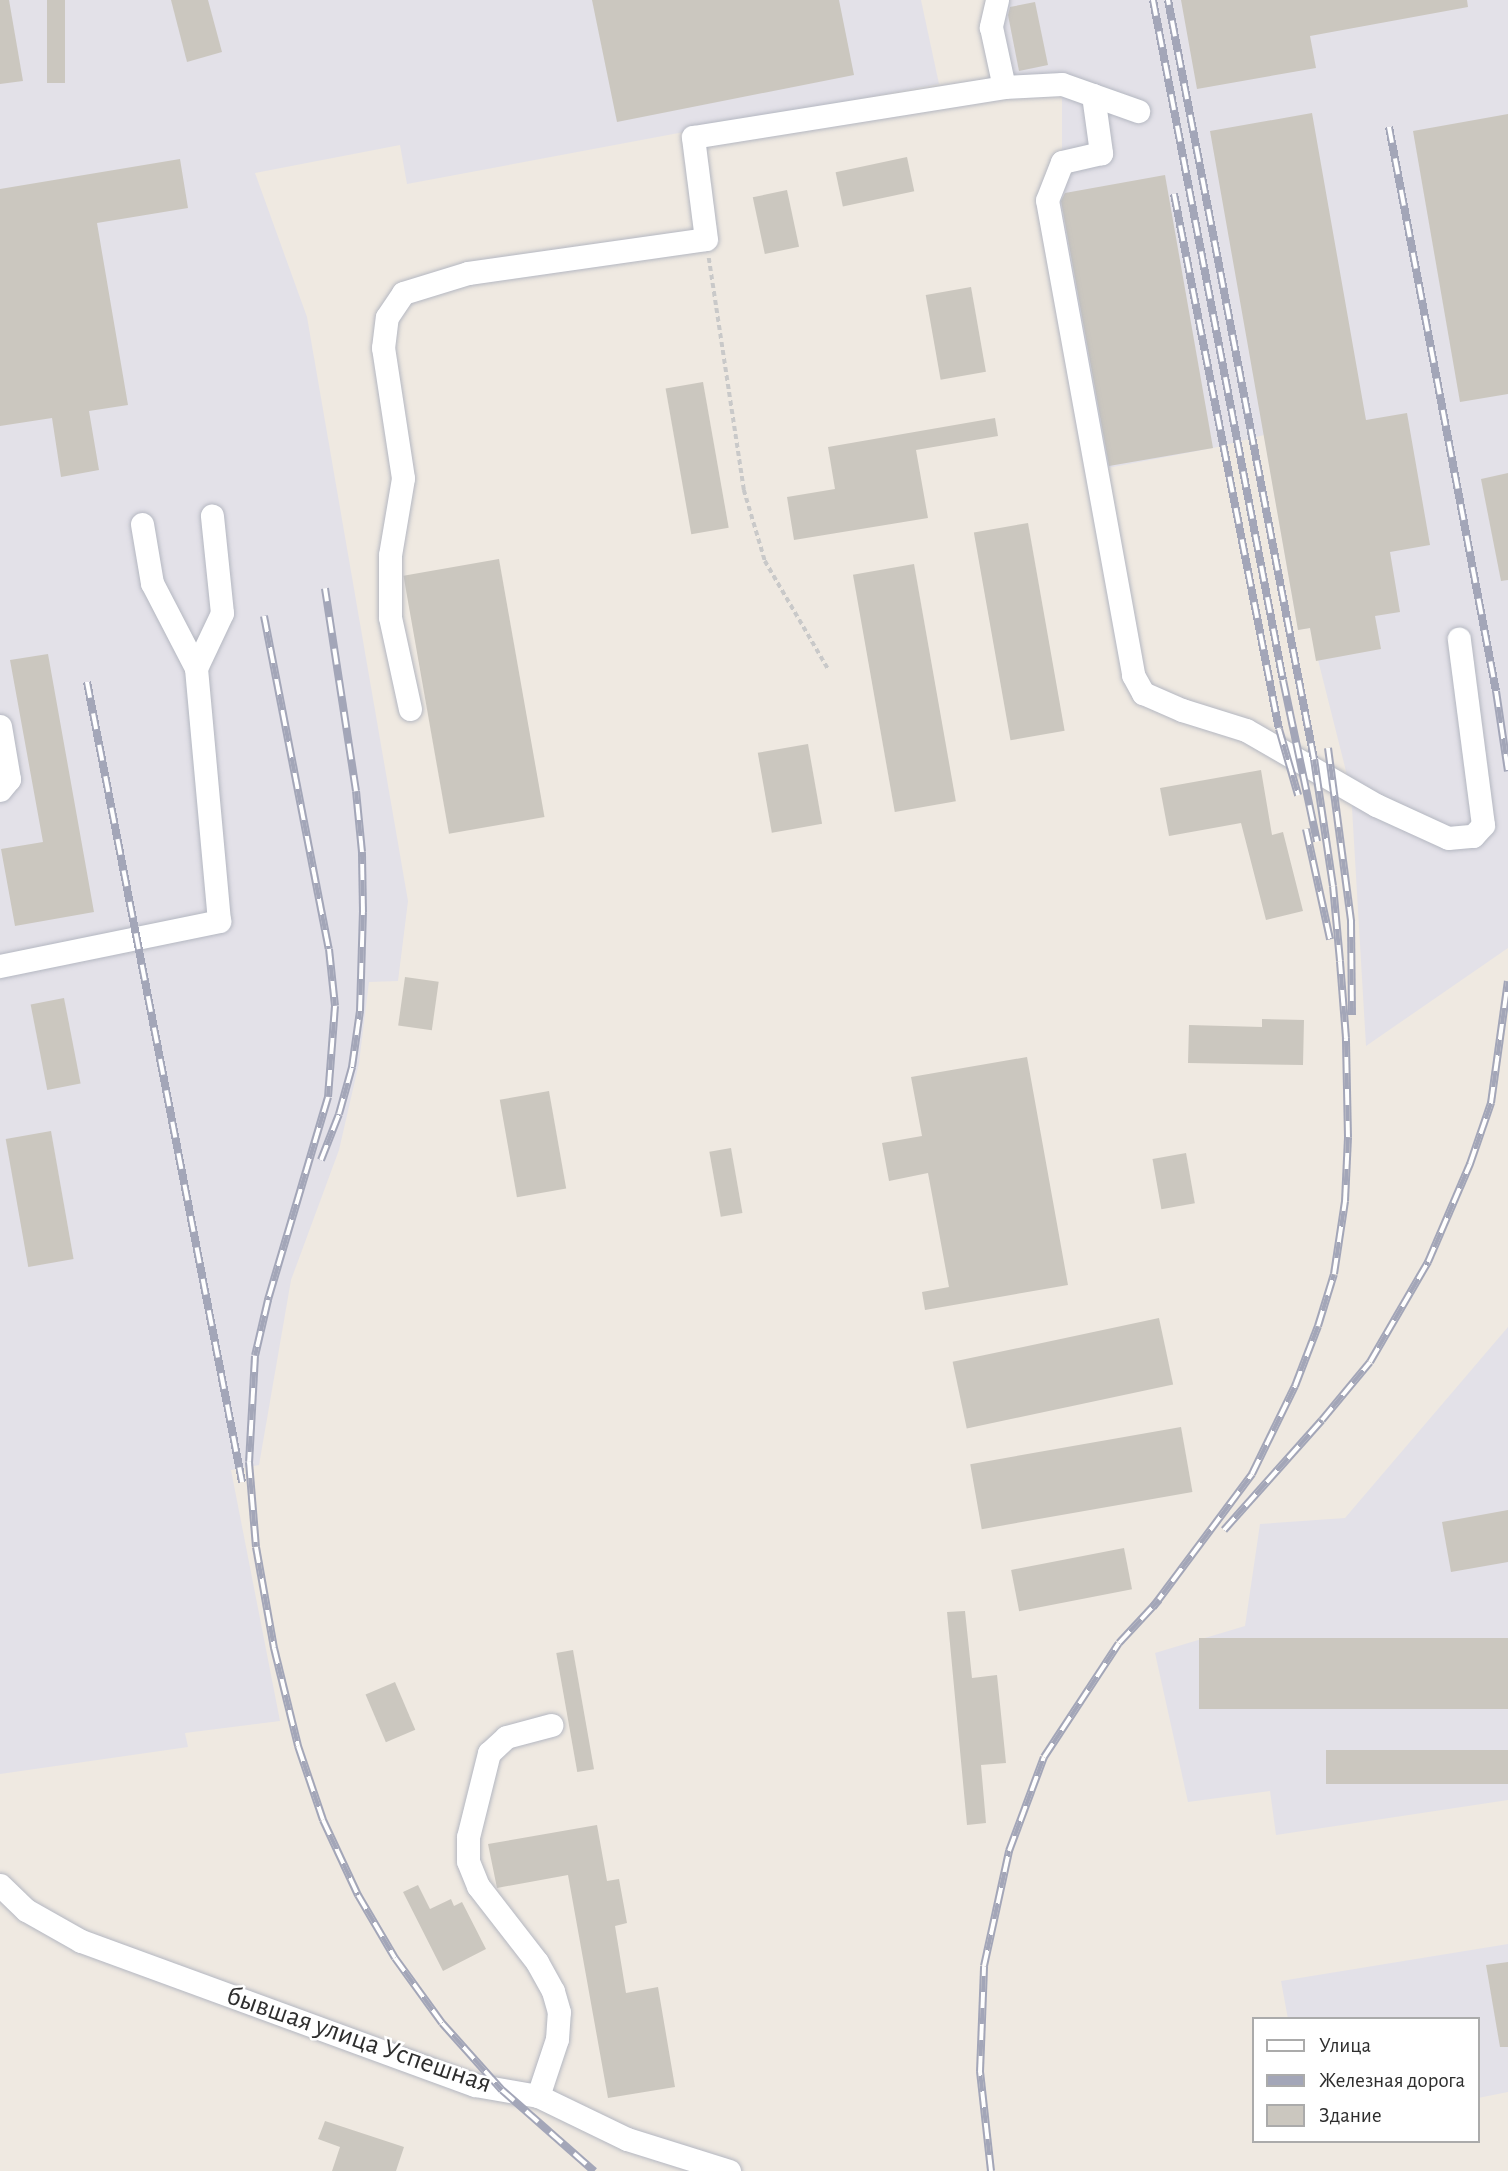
<!DOCTYPE html>
<html>
<head>
<meta charset="utf-8">
<style>
	body { margin:0 }
	#map { position:relative; width:1508px; height:2171px; overflow:hidden; background:#efe9e1; font-family:"Alegreya Sans",sans-serif }
	div>[style] { position:absolute }
	.industrial>* { inset:0; background:#e3e1e8 }
	.building>* { inset:0; background:#cbc7bf; transform-origin:0 0 }
	.path>* { height:3.5px; margin-top:-1.75px; transform-origin:0; background:repeating-linear-gradient(90deg,#c9c9c9 0 5px,transparent 0 8.5px) }
	.roads { filter:drop-shadow(0 0 2px #b4b7c1) drop-shadow(0 0 2px #b4b7c1) }
	.minor>* { height:23px; margin:-11.5px; padding:0 11.5px; transform-origin:11.5px; border-radius:11.5px; background:#fff }
	.rail>* { height:8px; margin-top:-4px; transform-origin:0; background:repeating-linear-gradient(90deg,#fff 0 16px,#a3a6b8 0 32px); box-sizing:border-box; border-block:2px solid #a3a6b8 }
	span { translate:-50% -50%; white-space:nowrap; text-align:center; line-height:1.15; -webkit-text-stroke:5px #fff; paint-order:stroke }
	.street-label { font-size:28px; color:#2e2e2e }
	.legend { position:absolute; left:1252px; top:2017px; width:228px; height:126px; box-sizing:border-box; background:#fff; border:2px solid #ababab; margin:0; padding:9px 12px; list-style:none; font-size:21px; color:#2e2e2e }
	.legend li { display:flex; align-items:center; gap:14px; height:35px }
	.legend b { width:35px; border:2px solid #ababab }
</style>
</head>
<body>
<div id="map">
	<div class="industrial">
		<i style="clip-path:polygon(0 0,921px 0,939px 84px,407px 184px,400px 145px,255px 173px,307px 317px,408px 901px,398px 981px,369px 982px,359px 1063px,339px 1150px,291px 1280px,259px 1465px,231px 1470px,280px 1721px,185px 1733px,188px 1747px,0 1774px)"></i>
		<i style="clip-path:polygon(997px 0,1508px 0,1508px 948px,1366px 1046px,1351px 791px,1310px 628px,1298px 630px,1264px 435px,1213px 448px,1097px 470px,1047px 200px,1062px 162px,1062px 85px,1004px 87px)"></i>
		<i style="clip-path:polygon(1508px 1327px,1508px 1800px,1276px 1835px,1270px 1791px,1188px 1802px,1155px 1653px,1245px 1626px,1260px 1524px,1345px 1518px)"></i>
		<i style="clip-path:polygon(1508px 1944px,1508px 2092px,1478px 2098px,1478px 2019px,1288px 2019px,1281px 1981px)"></i>
	</div>
	<div class="building">
		<i style="clip-path:polygon(0 0,9px 0,23px 81px,0 84px)"></i>
		<i style="left:47px;top:0;width:18px;height:83px"></i>
		<i style="clip-path:polygon(171px 0,208px 0,222px 52px,187px 62px)"></i>
		<i style="clip-path:polygon(592px 0,839px 0,854px 75px,617px 122px)"></i>
		<i style="clip-path:polygon(1181px 0,1467px 0,1468px 7px,1310px 36px,1316px 68px,1197px 89px)"></i>
		<i style="clip-path:polygon(1035px 2px,1048px 65px,1019px 71px,1008px 15px,1010px 7px)"></i>
		<i style="clip-path:polygon(1312px 113px,1366px 420px,1407px 413px,1430px 545px,1390px 552px,1400px 612px,1375px 616px,1381px 649px,1316px 661px,1310px 628px,1298px 630px,1210px 131px)"></i>
		<i style="clip-path:polygon(1508px 114px,1508px 394px,1460px 402px,1413px 131px)"></i>
		<i style="left:907px;top:157px;width:35px;height:73px;rotate:78deg"></i>
		<i style="clip-path:polygon(180px 159px,188px 208px,97px 223px,128px 405px,89px 411px,99px 470px,61px 477px,52px 418px,0 426px,0 189px)"></i>
		<i style="clip-path:polygon(1165px 175px,1213px 448px,1109px 466px,1061px 201px,1065px 193px)"></i>
		<i style="left:787px;top:190px;width:58px;height:35px;rotate:78deg"></i>
		<i style="left:971px;top:287px;width:86px;height:46px;rotate:80deg"></i>
		<i style="left:703px;top:382px;width:148px;height:38px;rotate:80deg"></i>
		<i style="clip-path:polygon(995px 418px,998px 436px,916px 450px,928px 518px,794px 540px,787px 497px,835px 489px,828px 447px)"></i>
		<i style="clip-path:polygon(1508px 473px,1508px 580px,1501px 581px,1481px 479px)"></i>
		<i style="left:1028px;top:523px;width:211px;height:55px;rotate:80deg"></i>
		<i style="left:499px;top:559px;width:262px;height:97px;rotate:80deg"></i>
		<i style="left:914px;top:564px;width:241px;height:62px;rotate:80deg"></i>
		<i style="clip-path:polygon(48px 654px,94px 912px,15px 926px,1px 849px,43px 842px,10px 660px)"></i>
		<i style="left:808px;top:744px;width:81px;height:51px;rotate:80deg"></i>
		<i style="clip-path:polygon(1261px 770px,1272px 835px,1283px 832px,1303px 911px,1266px 920px,1241px 823px,1169px 836px,1160px 788px)"></i>
		<i style="left:405px;top:977px;width:34px;height:49px;rotate:8deg"></i>
		<i style="left:64px;top:998px;width:87px;height:34px;rotate:79deg"></i>
		<i style="clip-path:polygon(1262px 1019px,1304px 1020px,1303px 1065px,1188px 1063px,1189px 1025px,1262px 1027px)"></i>
		<i style="clip-path:polygon(1027px 1057px,1068px 1285px,925px 1310px,922px 1292px,949px 1287px,928px 1173px,889px 1181px,882px 1143px,922px 1136px,911px 1077px)"></i>
		<i style="left:549px;top:1091px;width:99px;height:50px;rotate:80deg"></i>
		<i style="left:51px;top:1131px;width:130px;height:46px;rotate:80deg"></i>
		<i style="left:731px;top:1148px;width:66px;height:22px;rotate:80deg"></i>
		<i style="left:1186px;top:1153px;width:51px;height:34px;rotate:80deg"></i>
		<i style="left:1159px;top:1318px;width:68px;height:211px;rotate:78deg"></i>
		<i style="left:1181px;top:1427px;width:66px;height:214px;rotate:80deg"></i>
		<i style="clip-path:polygon(1508px 1510px,1508px 1562px,1451px 1572px,1442px 1522px)"></i>
		<i style="left:1124px;top:1548px;width:42px;height:115px;rotate:79deg"></i>
		<i style="clip-path:polygon(965px 1611px,972px 1678px,997px 1675px,1006px 1763px,981px 1765px,986px 1823px,967px 1825px,947px 1612px)"></i>
		<i style="left:1508px;top:1638px;width:71px;height:309px;rotate:90deg"></i>
		<i style="left:573px;top:1650px;width:121px;height:17px;rotate:80deg"></i>
		<i style="left:395px;top:1682px;width:52px;height:32px;rotate:67deg"></i>
		<i style="left:1508px;top:1750px;width:34px;height:182px;rotate:90deg"></i>
		<i style="clip-path:polygon(597px 1825px,607px 1881px,619px 1879px,627px 1923px,615px 1926px,626px 1993px,658px 1987px,675px 2087px,608px 2098px,568px 1875px,497px 1888px,488px 1844px)"></i>
		<i style="clip-path:polygon(418px 1885px,430px 1909px,451px 1899px,454px 1906px,462px 1902px,486px 1949px,443px 1971px,403px 1892px)"></i>
		<i style="clip-path:polygon(1508px 1962px,1508px 2047px,1500px 2047px,1486px 1965px)"></i>
		<i style="clip-path:polygon(325px 2121px,404px 2147px,396px 2171px,332px 2171px,340px 2147px,318px 2139px)"></i>
	</div>
	<div class="path">
		<i style="left:709px;top:258px;width:235px;rotate:81.4deg"></i>
		<i style="left:744px;top:490px;width:74px;rotate:73.5deg"></i>
		<i style="left:765px;top:561px;width:125px;rotate:59.7deg"></i>
	</div>
	<div class="roads">
		<div class="minor">
			<i style="left:997px;top:0;width:28px;rotate:103deg"></i>
			<i style="left:991px;top:27px;width:61px;rotate:77.8deg"></i>
			<i style="left:1093px;top:95px;width:59px;rotate:82.1deg"></i>
			<i style="left:1101px;top:153px;width:40px;rotate:167deg"></i>
			<i style="left:1062px;top:162px;width:41px;rotate:111.5deg"></i>
			<i style="left:1047px;top:200px;width:483px;rotate:79.7deg"></i>
			<i style="left:1133px;top:675px;width:21px;rotate:61deg"></i>
			<i style="left:1143px;top:693px;width:43px;rotate:23.6deg"></i>
			<i style="left:1182px;top:710px;width:67px;rotate:17.4deg"></i>
			<i style="left:1246px;top:730px;width:150px;rotate:30deg"></i>
			<i style="left:1376px;top:805px;width:79px;rotate:24.6deg"></i>
			<i style="left:1448px;top:838px;width:25px;rotate:-5deg"></i>
			<i style="left:1473px;top:836px;width:15px;rotate:-48deg"></i>
			<i style="left:1483px;top:825px;width:188px;rotate:-97.4deg"></i>
			<i style="left:142px;top:524px;width:60px;rotate:80.4deg"></i>
			<i style="left:152px;top:583px;width:96px;rotate:62.6deg"></i>
			<i style="left:410px;top:709px;width:94px;rotate:-102.3deg"></i>
			<i style="left:390px;top:617px;width:62px;rotate:-90deg"></i>
			<i style="left:390px;top:555px;width:78px;rotate:-80.4deg"></i>
			<i style="left:403px;top:478px;width:132px;rotate:-98.7deg"></i>
			<i style="left:383px;top:348px;width:31px;rotate:-83deg"></i>
			<i style="left:387px;top:317px;width:29px;rotate:-56deg"></i>
			<i style="left:403px;top:293px;width:68px;rotate:-17.1deg"></i>
			<i style="left:468px;top:273px;width:240px;rotate:-8.1deg"></i>
			<i style="left:706px;top:239px;width:103px;rotate:-97.3deg"></i>
			<i style="left:693px;top:137px;width:315px;rotate:-9.1deg"></i>
			<i style="left:1004px;top:87px;width:58px;rotate:-3deg"></i>
			<i style="left:1062px;top:84px;width:81px;rotate:19.6deg"></i>
			<i style="left:0;top:726px;width:54px;rotate:80.4deg"></i>
			<i style="left:9px;top:779px;width:14px;rotate:129deg"></i>
			<i style="left:0;top:966px;width:224px;rotate:-11.6deg"></i>
			<i style="left:219px;top:921px;width:254px;rotate:-95.2deg"></i>
			<i style="left:196px;top:668px;width:61px;rotate:-64.7deg"></i>
			<i style="left:222px;top:613px;width:98px;rotate:-95.9deg"></i>
			<i style="left:0;top:1885px;width:36px;rotate:44deg"></i>
			<i style="left:26px;top:1910px;width:63px;rotate:29.4deg"></i>
			<i style="left:81px;top:1941px;width:419px;rotate:20.1deg"></i>
			<i style="left:475px;top:2085px;width:64px;rotate:9.9deg"></i>
			<i style="left:538px;top:2096px;width:99px;rotate:25.8deg"></i>
			<i style="left:627px;top:2139px;width:107px;rotate:17.4deg"></i>
			<i style="left:538px;top:2096px;width:60px;rotate:-71.6deg"></i>
			<i style="left:557px;top:2039px;width:27px;rotate:-86deg"></i>
			<i style="left:559px;top:2012px;width:22px;rotate:-106deg"></i>
			<i style="left:553px;top:1991px;width:33px;rotate:-119deg"></i>
			<i style="left:537px;top:1962px;width:96px;rotate:-127.8deg"></i>
			<i style="left:478px;top:1886px;width:27px;rotate:-112deg"></i>
			<i style="left:468px;top:1861px;width:24px;rotate:-90deg"></i>
			<i style="left:468px;top:1837px;width:87px;rotate:-76deg"></i>
			<i style="left:489px;top:1753px;width:23px;rotate:-43deg"></i>
			<i style="left:506px;top:1737px;width:47px;rotate:-14.9deg"></i>
		</div>
	</div>
	<div class="rail">
		<i style="left:1153px;top:0;width:692px;rotate:79.18deg"></i>
		<i style="left:1283px;top:680px;width:165px;rotate:78.1deg"></i>
		<i style="left:1389px;top:127px;width:574px;rotate:79.26deg"></i>
		<i style="left:1496px;top:691px;width:81px;rotate:81.5deg"></i>
		<i style="left:1174px;top:194px;width:545px;rotate:78.9deg"></i>
		<i style="left:1279px;top:729px;width:69px;rotate:73.9deg"></i>
		<i style="left:264px;top:616px;width:339px;rotate:79deg"></i>
		<i style="left:329px;top:949px;width:57px;rotate:84deg"></i>
		<i style="left:335px;top:1006px;width:91px;rotate:94.4deg"></i>
		<i style="left:328px;top:1097px;width:212px;rotate:106.5deg"></i>
		<i style="left:268px;top:1300px;width:57px;rotate:103.1deg"></i>
		<i style="left:255px;top:1356px;width:106px;rotate:93.2deg"></i>
		<i style="left:249px;top:1462px;width:85px;rotate:85.3deg"></i>
		<i style="left:256px;top:1547px;width:103px;rotate:79.9deg"></i>
		<i style="left:274px;top:1648px;width:101px;rotate:76.2deg"></i>
		<i style="left:298px;top:1746px;width:78px;rotate:71.3deg"></i>
		<i style="left:323px;top:1820px;width:83px;rotate:65deg"></i>
		<i style="left:358px;top:1895px;width:73px;rotate:59.6deg"></i>
		<i style="left:395px;top:1958px;width:80px;rotate:54.1deg"></i>
		<i style="left:442px;top:2023px;width:90px;rotate:48.2deg"></i>
		<i style="left:502px;top:2090px;width:123px;rotate:41.4deg"></i>
		<i style="left:87px;top:682px;width:815px;rotate:79.03deg"></i>
		<i style="left:1328px;top:748px;width:175px;rotate:82.4deg"></i>
		<i style="left:1351px;top:921px;width:94px;rotate:89.4deg"></i>
		<i style="left:1306px;top:829px;width:113px;rotate:77.7deg"></i>
		<i style="left:321px;top:1160px;width:49px;rotate:-68.6deg"></i>
		<i style="left:339px;top:1114px;width:49px;rotate:-74.5deg"></i>
		<i style="left:352px;top:1067px;width:57px;rotate:-81.9deg"></i>
		<i style="left:360px;top:1011px;width:99px;rotate:-88.3deg"></i>
		<i style="left:363px;top:912px;width:60px;rotate:-91deg"></i>
		<i style="left:362px;top:852px;width:61px;rotate:-95.6deg"></i>
		<i style="left:356px;top:791px;width:205px;rotate:-98.7deg"></i>
		<i style="left:1224px;top:1530px;width:147px;rotate:-48.3deg"></i>
		<i style="left:1322px;top:1420px;width:75px;rotate:-50.4deg"></i>
		<i style="left:1370px;top:1362px;width:116px;rotate:-59.9deg"></i>
		<i style="left:1428px;top:1262px;width:107px;rotate:-66.8deg"></i>
		<i style="left:1470px;top:1164px;width:65px;rotate:-71deg"></i>
		<i style="left:1491px;top:1103px;width:123px;rotate:-82.1deg"></i>
		<i style="left:1153px;top:1607px;width:166px;rotate:-53.3deg"></i>
		<i style="left:1252px;top:1474px;width:98px;rotate:-64deg"></i>
		<i style="left:1295px;top:1386px;width:64px;rotate:-69deg"></i>
		<i style="left:1318px;top:1326px;width:54px;rotate:-72.9deg"></i>
		<i style="left:1334px;top:1274px;width:74px;rotate:-81.4deg"></i>
		<i style="left:1345px;top:1201px;width:64px;rotate:-87.3deg"></i>
		<i style="left:1348px;top:1137px;width:99px;rotate:-91.2deg"></i>
		<i style="left:1346px;top:1038px;width:77px;rotate:-94.5deg"></i>
		<i style="left:1340px;top:961px;width:75px;rotate:-95.3deg"></i>
		<i style="left:1333px;top:886px;width:128px;rotate:-98.5deg"></i>
		<i style="left:1314px;top:759px;width:773px;rotate:-100.89deg"></i>
		<i style="left:991px;top:2171px;width:100px;rotate:-96.3deg"></i>
		<i style="left:980px;top:2072px;width:106px;rotate:-87.8deg"></i>
		<i style="left:984px;top:1966px;width:118px;rotate:-77.7deg"></i>
		<i style="left:1009px;top:1851px;width:100px;rotate:-69.6deg"></i>
		<i style="left:1044px;top:1757px;width:136px;rotate:-56.7deg"></i>
		<i style="left:1119px;top:1643px;width:59px;rotate:-47.1deg"></i>
	</div>
	<div class="street-label">
		<span style="left:359px;top:2040px;rotate:19deg">бывшая улица Успешная</span>
	</div>
	<ul class="legend">
	<li><b style="height:9px;background:#fff"></b>Улица</li>
	<li><b style="height:9px;background:#a3a6b8"></b>Железная дорога</li>
	<li><b style="height:19px;background:#cbc7bf"></b>Здание</li>
	</ul>
</div>
</body>
</html>
